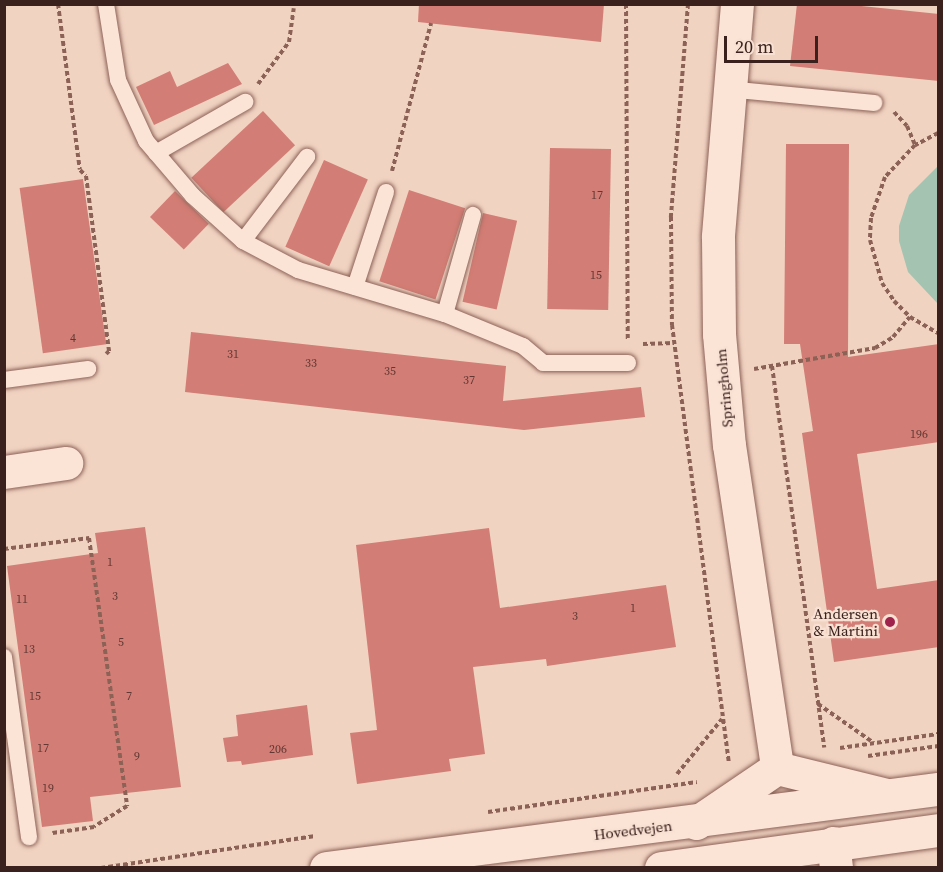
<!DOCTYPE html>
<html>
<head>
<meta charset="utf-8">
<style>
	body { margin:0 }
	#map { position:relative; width:943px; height:872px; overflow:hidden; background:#f1d3c2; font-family:"Source Serif 4",serif }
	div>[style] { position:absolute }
	.water>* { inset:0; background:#a4c3b0 }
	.building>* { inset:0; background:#d27d75; transform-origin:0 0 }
	.path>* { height:4px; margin-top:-2px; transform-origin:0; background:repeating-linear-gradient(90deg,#8c6257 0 4.5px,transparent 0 7.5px) }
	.roads { filter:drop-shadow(0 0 2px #8c6257) drop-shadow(0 0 2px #8c6257) }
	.service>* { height:16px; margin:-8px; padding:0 8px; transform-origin:8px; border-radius:8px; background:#fbe4d6 }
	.minor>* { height:33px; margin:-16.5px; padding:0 16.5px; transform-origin:16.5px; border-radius:16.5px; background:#fbe4d6 }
	.secondary>* { height:33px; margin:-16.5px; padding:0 16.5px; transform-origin:16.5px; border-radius:16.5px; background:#fbe4d6 }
	.dots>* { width:16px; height:16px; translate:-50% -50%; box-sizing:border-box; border:3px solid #f8e0d2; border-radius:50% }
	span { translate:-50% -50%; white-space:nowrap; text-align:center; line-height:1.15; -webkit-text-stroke:4.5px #f8e0d2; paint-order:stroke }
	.number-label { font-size:12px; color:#613833 }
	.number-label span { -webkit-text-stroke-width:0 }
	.street-label { font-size:15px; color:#3b211d }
	.poi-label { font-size:15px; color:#3b211d }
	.right { translate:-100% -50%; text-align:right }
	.frame { position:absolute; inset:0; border:6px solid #3b211d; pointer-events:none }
	.scale { position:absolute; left:724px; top:36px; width:94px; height:27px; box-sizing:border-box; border:3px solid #3b211d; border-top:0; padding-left:8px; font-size:18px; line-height:21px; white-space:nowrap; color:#3b211d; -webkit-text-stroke:4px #f8e0d2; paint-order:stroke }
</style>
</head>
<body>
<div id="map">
	<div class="water">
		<i style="clip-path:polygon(938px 166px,938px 304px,908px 272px,899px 241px,899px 226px,909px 195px)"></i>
	</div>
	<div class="building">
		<i style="clip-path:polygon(419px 4px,604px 4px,601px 42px,418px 22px)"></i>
		<i style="clip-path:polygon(797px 4px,842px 4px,939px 14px,939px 81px,790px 66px)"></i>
		<i style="clip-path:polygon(228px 63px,242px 84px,154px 125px,136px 87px,170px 71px,177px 87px)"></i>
		<i style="left:263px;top:111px;width:47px;height:98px;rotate:47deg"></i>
		<i style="clip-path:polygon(786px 144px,849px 144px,848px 357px,939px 344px,939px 442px,857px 454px,877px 589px,939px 580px,939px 647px,834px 662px,802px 433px,813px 431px,800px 344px,784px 344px)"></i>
		<i style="left:550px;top:148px;width:61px;height:161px;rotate:1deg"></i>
		<i style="left:324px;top:160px;width:48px;height:95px;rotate:24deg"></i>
		<i style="left:83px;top:179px;width:167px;height:64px;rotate:82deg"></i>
		<i style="left:409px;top:190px;width:59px;height:96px;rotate:18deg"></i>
		<i style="left:175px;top:191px;width:47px;height:36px;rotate:44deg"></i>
		<i style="left:483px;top:213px;width:35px;height:91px;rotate:13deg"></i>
		<i style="clip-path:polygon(191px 332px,506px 366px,503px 401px,641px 387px,645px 417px,524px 430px,185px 392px)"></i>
		<i style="clip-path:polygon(145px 527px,181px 787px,90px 797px,93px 821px,42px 827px,7px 566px,98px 553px,95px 533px)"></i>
		<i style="clip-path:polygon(489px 528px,500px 608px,666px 585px,676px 647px,547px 666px,546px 659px,473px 667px,485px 754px,449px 759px,451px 771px,357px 784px,350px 733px,377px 730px,356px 545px)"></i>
		<i style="clip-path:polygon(307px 705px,313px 755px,242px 765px,241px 761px,227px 762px,223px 738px,238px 736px,236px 715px)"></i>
	</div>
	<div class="path">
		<i style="left:58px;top:4px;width:167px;rotate:82.5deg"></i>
		<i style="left:80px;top:170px;width:8px;rotate:45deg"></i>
		<i style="left:86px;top:176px;width:177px;rotate:82.5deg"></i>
		<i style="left:109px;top:351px;width:4px;rotate:135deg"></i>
		<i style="left:626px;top:4px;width:336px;rotate:89.7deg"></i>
		<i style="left:688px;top:4px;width:214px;rotate:94.6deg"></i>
		<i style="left:671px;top:217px;width:108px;rotate:89.5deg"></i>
		<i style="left:672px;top:325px;width:440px;rotate:82.6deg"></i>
		<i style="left:258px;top:84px;width:52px;rotate:-53.6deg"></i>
		<i style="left:289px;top:42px;width:34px;rotate:-82deg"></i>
		<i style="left:894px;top:112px;width:19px;rotate:47deg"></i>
		<i style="left:907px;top:126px;width:21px;rotate:67deg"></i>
		<i style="left:938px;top:133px;width:26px;rotate:152deg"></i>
		<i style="left:915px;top:145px;width:44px;rotate:133.2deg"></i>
		<i style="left:885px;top:177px;width:43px;rotate:108.9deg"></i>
		<i style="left:871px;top:218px;width:22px;rotate:93deg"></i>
		<i style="left:870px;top:240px;width:45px;rotate:74.4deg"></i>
		<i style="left:882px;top:283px;width:22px;rotate:56deg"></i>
		<i style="left:894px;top:301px;width:23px;rotate:45deg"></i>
		<i style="left:910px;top:317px;width:32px;rotate:30deg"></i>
		<i style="left:392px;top:171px;width:153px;rotate:-75.2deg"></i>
		<i style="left:643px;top:344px;width:31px;rotate:-2deg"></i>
		<i style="left:772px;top:366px;width:385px;rotate:82.2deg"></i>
		<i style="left:754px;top:369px;width:123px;rotate:-9.8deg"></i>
		<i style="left:875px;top:348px;width:21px;rotate:-31deg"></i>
		<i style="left:893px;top:337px;width:26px;rotate:-50deg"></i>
		<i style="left:4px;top:549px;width:86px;rotate:-7.4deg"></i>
		<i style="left:89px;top:538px;width:271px;rotate:81.9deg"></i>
		<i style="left:127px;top:806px;width:39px;rotate:148deg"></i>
		<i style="left:94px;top:827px;width:42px;rotate:171.9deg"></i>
		<i style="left:818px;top:704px;width:68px;rotate:34.9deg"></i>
		<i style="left:840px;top:748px;width:99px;rotate:-8.1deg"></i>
		<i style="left:868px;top:756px;width:71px;rotate:-8.1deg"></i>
		<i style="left:677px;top:774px;width:71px;rotate:-50.7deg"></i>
		<i style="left:488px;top:812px;width:211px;rotate:-8.2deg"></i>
		<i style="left:101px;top:868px;width:215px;rotate:-8.5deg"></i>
	</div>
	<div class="roads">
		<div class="service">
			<i style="left:106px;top:4px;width:77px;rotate:81deg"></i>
			<i style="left:118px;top:80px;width:67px;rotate:65.3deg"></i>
			<i style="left:146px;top:141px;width:72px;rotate:49.5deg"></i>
			<i style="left:193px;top:196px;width:67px;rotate:42deg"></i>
			<i style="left:243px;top:241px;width:62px;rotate:27.8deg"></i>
			<i style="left:298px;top:270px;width:153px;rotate:16.7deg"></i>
			<i style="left:445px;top:314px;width:84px;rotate:22.3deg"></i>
			<i style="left:523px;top:346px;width:26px;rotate:40deg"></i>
			<i style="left:543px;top:363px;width:85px"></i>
			<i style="left:727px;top:89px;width:148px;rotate:5.4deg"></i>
			<i style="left:156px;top:153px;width:103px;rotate:-29.8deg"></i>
			<i style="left:243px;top:241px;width:106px;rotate:-52.7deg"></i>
			<i style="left:355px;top:287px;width:100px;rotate:-71.9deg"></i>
			<i style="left:445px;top:314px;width:103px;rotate:-74.2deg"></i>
			<i style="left:4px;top:380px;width:85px;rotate:-7.5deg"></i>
			<i style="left:4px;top:657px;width:182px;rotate:82.1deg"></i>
		</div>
		<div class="minor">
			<i style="left:737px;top:4px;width:234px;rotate:94.7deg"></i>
			<i style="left:718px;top:237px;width:97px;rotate:89.4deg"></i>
			<i style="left:719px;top:334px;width:111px;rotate:84.9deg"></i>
			<i style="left:729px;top:445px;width:327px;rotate:81.5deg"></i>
			<i style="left:4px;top:472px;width:63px;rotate:-8.3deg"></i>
			<i style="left:696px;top:823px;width:98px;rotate:-34.2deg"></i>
			<i style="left:777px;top:768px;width:113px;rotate:13.8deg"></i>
			<i style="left:833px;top:843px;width:25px;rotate:83deg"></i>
		</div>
		<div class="secondary">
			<i style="left:326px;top:868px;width:617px;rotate:-7.36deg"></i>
			<i style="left:661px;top:868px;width:280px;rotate:-7.8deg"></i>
		</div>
	</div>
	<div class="dots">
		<i style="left:890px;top:622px;background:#a0234d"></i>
	</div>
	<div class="number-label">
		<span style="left:597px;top:196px">17</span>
		<span style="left:596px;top:276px">15</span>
		<span style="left:73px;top:339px">4</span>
		<span style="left:233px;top:355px">31</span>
		<span style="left:311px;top:364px">33</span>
		<span style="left:390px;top:372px">35</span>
		<span style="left:469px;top:381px">37</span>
		<span style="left:919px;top:435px">196</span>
		<span style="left:110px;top:563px">1</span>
		<span style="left:115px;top:597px">3</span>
		<span style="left:22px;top:600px">11</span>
		<span style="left:633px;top:609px">1</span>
		<span style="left:575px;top:617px">3</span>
		<span style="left:121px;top:643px">5</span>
		<span style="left:29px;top:650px">13</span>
		<span style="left:35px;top:697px">15</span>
		<span style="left:129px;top:697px">7</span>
		<span style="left:43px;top:749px">17</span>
		<span style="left:278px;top:750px">206</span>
		<span style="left:137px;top:757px">9</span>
		<span style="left:48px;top:789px">19</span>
	</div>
	<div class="street-label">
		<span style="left:724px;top:388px;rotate:-95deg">Springholm</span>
		<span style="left:633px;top:830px;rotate:-7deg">Hovedvejen</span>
	</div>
	<div class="poi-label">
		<span class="right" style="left:878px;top:622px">Andersen<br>&amp; Martini</span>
	</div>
	<div class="frame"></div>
	<div class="scale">20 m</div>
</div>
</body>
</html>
